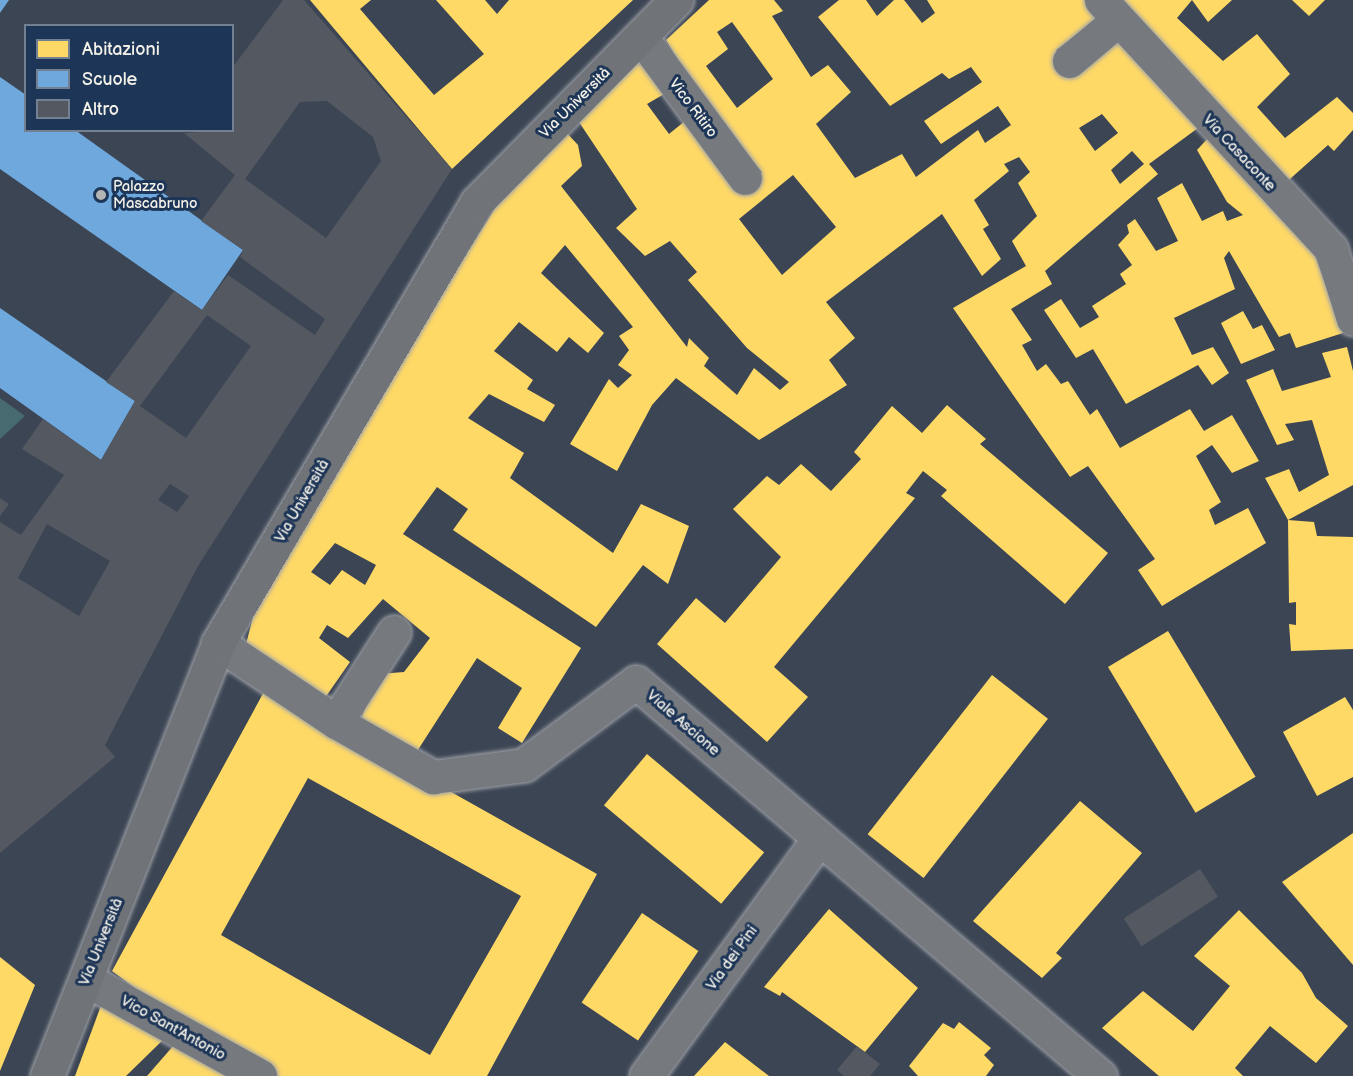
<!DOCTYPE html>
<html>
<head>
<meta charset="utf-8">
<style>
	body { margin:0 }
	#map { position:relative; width:1353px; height:1076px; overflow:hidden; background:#3c4554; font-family:"Balsamiq Sans",sans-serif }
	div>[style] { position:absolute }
	.green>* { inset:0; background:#466a70 }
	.homes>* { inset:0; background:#ffd966; transform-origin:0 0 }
	.schools>* { inset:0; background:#6fa8dc }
	.building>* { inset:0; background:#545861; transform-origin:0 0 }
	.roads { filter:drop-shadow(0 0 2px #9fa2a8) drop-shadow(0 0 2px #9fa2a8) }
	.minor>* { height:33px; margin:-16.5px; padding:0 16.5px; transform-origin:16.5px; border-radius:16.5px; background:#767a7f }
	.primary>* { height:33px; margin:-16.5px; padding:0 16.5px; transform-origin:16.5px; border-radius:16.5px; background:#707478 }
	.dots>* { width:16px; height:16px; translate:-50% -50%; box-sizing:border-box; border:3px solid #1d3557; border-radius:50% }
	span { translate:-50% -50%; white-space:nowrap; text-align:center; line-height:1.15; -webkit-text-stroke:6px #1d3557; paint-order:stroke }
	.street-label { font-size:15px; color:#f4f1e8 }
	.poi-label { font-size:15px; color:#f4f1e8 }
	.left { translate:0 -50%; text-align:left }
	.legend { position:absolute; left:24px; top:24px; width:210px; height:108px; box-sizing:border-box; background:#1d3557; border:2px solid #738091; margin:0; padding:8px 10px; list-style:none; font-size:18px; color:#f4f1e8 }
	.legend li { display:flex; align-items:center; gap:12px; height:30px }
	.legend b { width:30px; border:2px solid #738091 }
</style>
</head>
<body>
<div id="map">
	<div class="green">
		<i style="clip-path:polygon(0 398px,25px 416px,0 439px)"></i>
	</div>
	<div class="homes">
		<i style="clip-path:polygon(310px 0,371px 0,360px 9px,434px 95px,484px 54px,436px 0,485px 0,497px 14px,509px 0,633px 0,452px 169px)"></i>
		<i style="clip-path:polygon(evenodd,709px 0,774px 0,783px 11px,772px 16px,811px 77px,828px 65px,851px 92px,816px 124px,855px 178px,902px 154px,916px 177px,978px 130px,985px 143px,1011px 125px,998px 106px,941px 144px,924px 121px,982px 82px,971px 67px,949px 79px,942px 73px,890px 106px,818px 17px,839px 0,866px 0,877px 16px,894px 0,904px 0,922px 23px,935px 13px,927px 0,1084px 0,1099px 18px,1056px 50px,1071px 66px,1116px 33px,1198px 128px,1149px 164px,1158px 174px,1045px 271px,1052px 284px,1011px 309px,1032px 340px,1022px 345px,1037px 371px,1046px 364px,1061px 384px,1068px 381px,1090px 415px,1097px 409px,1120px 448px,1190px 409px,1204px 431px,1232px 415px,1259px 461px,1232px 473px,1212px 445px,1196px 456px,1221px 502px,1209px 510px,1215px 525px,1248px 508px,1266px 543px,1162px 606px,1138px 570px,1155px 559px,1088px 466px,1070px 477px,953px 308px,1026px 266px,1012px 241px,1037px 216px,1018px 183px,1030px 172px,1019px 157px,1004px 164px,1009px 171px,974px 200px,989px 225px,983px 229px,1001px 259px,982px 276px,942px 214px,826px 302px,855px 338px,829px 360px,847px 385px,759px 440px,676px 378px,652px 405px,617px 471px,570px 444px,609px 379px,618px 388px,632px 375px,618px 365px,629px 350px,619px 336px,633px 327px,565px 245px,541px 273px,604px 333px,588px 353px,569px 337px,557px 352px,519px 322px,494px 351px,533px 380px,527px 389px,555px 405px,544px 422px,489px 394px,468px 418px,524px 453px,510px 478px,613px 553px,641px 504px,689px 526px,668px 584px,643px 565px,596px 627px,453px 530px,468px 509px,437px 487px,403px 534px,581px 648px,522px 743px,498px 728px,522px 688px,477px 658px,414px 756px,359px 724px,379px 674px,404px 672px,430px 638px,383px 599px,348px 638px,327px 625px,319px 638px,350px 662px,320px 705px,243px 656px,262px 582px,512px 181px,564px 130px,578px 145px,582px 166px,561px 186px,687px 347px,689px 338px,709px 358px,704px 366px,737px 395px,754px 368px,780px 390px,789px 382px,747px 348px,688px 280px,697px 272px,670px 241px,645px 256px,616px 228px,637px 209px,577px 119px,642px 58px,671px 90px,647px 104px,669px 134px,685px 121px,738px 189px,762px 172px,714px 119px,666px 40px,709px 0,732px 22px,773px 79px,737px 108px,706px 66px,728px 49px,717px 32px,732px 22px,709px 0,1102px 114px,1118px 133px,1095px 151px,1079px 128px,1102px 114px,709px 0,1132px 151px,1144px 164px,1120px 184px,1111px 170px,1132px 151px,709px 0,793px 175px,836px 227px,782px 275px,739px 219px,793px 175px,709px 0,335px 543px,376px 565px,365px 585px,342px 570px,330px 585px,311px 572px,335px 543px)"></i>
		<i style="clip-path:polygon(1121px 0,1232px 0,1208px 22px,1192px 0,1177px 18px,1223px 61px,1257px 34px,1290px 74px,1257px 107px,1285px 138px,1337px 97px,1353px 113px,1353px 130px,1334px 151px,1328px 145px,1281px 187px)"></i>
		<i style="clip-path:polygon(1292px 0,1325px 0,1309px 16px)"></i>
		<i style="clip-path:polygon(1210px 136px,1314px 253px,1343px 333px,1296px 348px,1290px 333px,1279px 337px,1229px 251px,1224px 258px,1235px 289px,1174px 318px,1192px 355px,1213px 347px,1229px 373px,1212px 385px,1198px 365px,1126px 404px,1093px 349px,1076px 358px,1044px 310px,1061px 299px,1080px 328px,1099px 317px,1092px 306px,1126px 284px,1120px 274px,1132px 265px,1118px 245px,1129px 233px,1127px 225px,1135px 219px,1156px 251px,1178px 241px,1157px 198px,1182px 183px,1202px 221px,1223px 211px,1227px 221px,1243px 215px,1227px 202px,1197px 150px)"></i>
		<i style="clip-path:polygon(1243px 311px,1253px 329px,1262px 325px,1275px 350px,1241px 364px,1221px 323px)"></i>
		<i style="clip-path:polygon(1347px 347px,1353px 371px,1353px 485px,1288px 520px,1265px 478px,1289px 469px,1299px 492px,1329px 475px,1312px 420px,1285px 424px,1294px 440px,1277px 445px,1246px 380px,1273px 369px,1282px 391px,1331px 377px,1322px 353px)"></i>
		<i style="clip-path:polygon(947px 405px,986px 439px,980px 444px,1108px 553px,1065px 604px,941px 496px,947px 490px,923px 471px,906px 493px,915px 498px,774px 667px,808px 697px,767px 742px,657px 644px,696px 598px,725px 623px,781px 557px,733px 509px,767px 476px,779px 485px,801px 464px,831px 491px,861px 459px,854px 452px,892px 406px,922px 433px)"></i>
		<i style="clip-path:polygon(1288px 520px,1314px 522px,1317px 536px,1353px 537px,1353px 649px,1291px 651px,1289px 624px,1296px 625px,1296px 602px,1289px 603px)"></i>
		<i style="left:1168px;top:631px;width:170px;height:70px;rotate:59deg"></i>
		<i style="left:992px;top:675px;width:71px;height:202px;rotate:38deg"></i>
		<i style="clip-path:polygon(evenodd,266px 688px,597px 874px,487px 1076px,272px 1076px,181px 1022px,112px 971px,266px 688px,308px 778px,521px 896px,430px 1055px,221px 935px,308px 778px)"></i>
		<i style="clip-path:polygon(1345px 697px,1353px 710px,1353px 777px,1317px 796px,1283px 732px)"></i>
		<i style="left:647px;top:754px;width:153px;height:67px;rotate:40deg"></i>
		<i style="clip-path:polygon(1080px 801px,1142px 853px,1056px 953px,1062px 958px,1042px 978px,973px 921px)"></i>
		<i style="clip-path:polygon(1353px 833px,1353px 965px,1282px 882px)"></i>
		<i style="clip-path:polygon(829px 909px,918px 988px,865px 1052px,782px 992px,780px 996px,764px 987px)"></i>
		<i style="clip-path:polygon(1239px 910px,1302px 973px,1316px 998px,1348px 1026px,1316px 1063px,1270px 1026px,1235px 1068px,1243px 1076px,1159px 1076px,1102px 1028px,1143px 991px,1193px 1031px,1230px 986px,1194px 956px)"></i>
		<i style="left:642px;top:913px;width:68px;height:108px;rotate:34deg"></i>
		<i style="clip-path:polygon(0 957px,35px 985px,0 1071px)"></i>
		<i style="clip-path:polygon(106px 992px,169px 1034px,126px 1076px,75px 1076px)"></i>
		<i style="clip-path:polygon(959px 1022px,991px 1048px,984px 1055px,994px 1065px,986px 1076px,918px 1076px,909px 1066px,943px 1023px,954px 1029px)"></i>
		<i style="clip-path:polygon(725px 1042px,769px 1076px,694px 1076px)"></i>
		<i style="clip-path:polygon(174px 1045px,244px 1076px,147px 1076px)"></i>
	</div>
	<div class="schools">
		<i style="clip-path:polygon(0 0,9px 0,0 13px)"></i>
		<i style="clip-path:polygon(0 77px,26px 95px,26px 130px,75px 130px,243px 250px,202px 310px,0 169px)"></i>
		<i style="clip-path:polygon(0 308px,135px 401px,101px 460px,0 388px)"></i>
	</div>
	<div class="building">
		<i style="clip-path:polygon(evenodd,283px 0,304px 0,452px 169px,198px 566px,105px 745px,115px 757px,0 853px,0 522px,21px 535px,64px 475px,22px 449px,43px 419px,101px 460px,135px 401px,106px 382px,174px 291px,202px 310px,228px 275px,315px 335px,325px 319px,240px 257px,243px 250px,201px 221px,235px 175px,184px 133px,232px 130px,232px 68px,283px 0,327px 101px,373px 137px,381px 161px,326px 238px,245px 179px,300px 102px,327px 101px,283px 0,207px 315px,251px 346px,186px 438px,140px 406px,207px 315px,283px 0,170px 484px,189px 496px,177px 512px,158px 500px,170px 484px,283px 0,47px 524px,110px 561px,79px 616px,18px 578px,47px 524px)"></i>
		<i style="clip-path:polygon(0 498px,9px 504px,0 516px)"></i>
		<i style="left:1200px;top:869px;width:33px;height:91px;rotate:57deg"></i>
		<i style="clip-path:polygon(857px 1046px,880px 1064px,870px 1076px,844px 1076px,837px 1070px)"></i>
	</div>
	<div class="roads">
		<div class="minor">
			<i style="left:1101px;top:0;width:339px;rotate:47.3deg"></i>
			<i style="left:1331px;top:249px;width:73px;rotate:72.6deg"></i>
			<i style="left:641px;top:37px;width:175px;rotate:53.6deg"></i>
			<i style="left:1069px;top:61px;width:64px;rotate:-39.9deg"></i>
			<i style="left:218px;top:643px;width:142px;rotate:33.8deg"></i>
			<i style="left:336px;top:722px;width:112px;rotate:29.6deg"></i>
			<i style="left:433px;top:777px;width:92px;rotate:-7.5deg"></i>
			<i style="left:524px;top:765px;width:139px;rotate:-36.5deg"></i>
			<i style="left:636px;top:682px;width:609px;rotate:40.34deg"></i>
			<i style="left:336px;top:722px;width:107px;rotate:-57.2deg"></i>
			<i style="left:87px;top:980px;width:198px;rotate:29deg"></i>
			<i style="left:646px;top:1076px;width:292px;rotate:-53.9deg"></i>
		</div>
		<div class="primary">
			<i style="left:47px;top:1076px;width:466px;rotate:-68.4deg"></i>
			<i style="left:218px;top:643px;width:511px;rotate:-59.57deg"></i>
			<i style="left:477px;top:202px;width:284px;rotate:-45.4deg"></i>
		</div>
	</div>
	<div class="dots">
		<i style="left:101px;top:195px;background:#b4b5b4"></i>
	</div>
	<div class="street-label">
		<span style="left:575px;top:103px;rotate:-45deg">Via Università</span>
		<span style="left:693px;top:108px;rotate:53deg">Vico Ritiro</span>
		<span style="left:1239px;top:153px;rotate:47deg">Via Casaconte</span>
		<span style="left:302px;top:501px;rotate:-60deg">Via Università</span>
		<span style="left:683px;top:723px;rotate:41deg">Viale Ascione</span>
		<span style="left:101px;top:942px;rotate:-68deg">Via Università</span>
		<span style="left:732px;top:958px;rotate:-54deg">Via dei Pini</span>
		<span style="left:173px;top:1028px;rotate:29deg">Vico Sant'Antonio</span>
	</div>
	<div class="poi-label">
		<span class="left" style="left:113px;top:195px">Palazzo<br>Mascabruno</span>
	</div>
	<ul class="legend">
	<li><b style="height:16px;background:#ffd966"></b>Abitazioni</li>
	<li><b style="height:16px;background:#6fa8dc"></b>Scuole</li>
	<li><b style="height:16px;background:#545861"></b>Altro</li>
	</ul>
</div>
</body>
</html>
